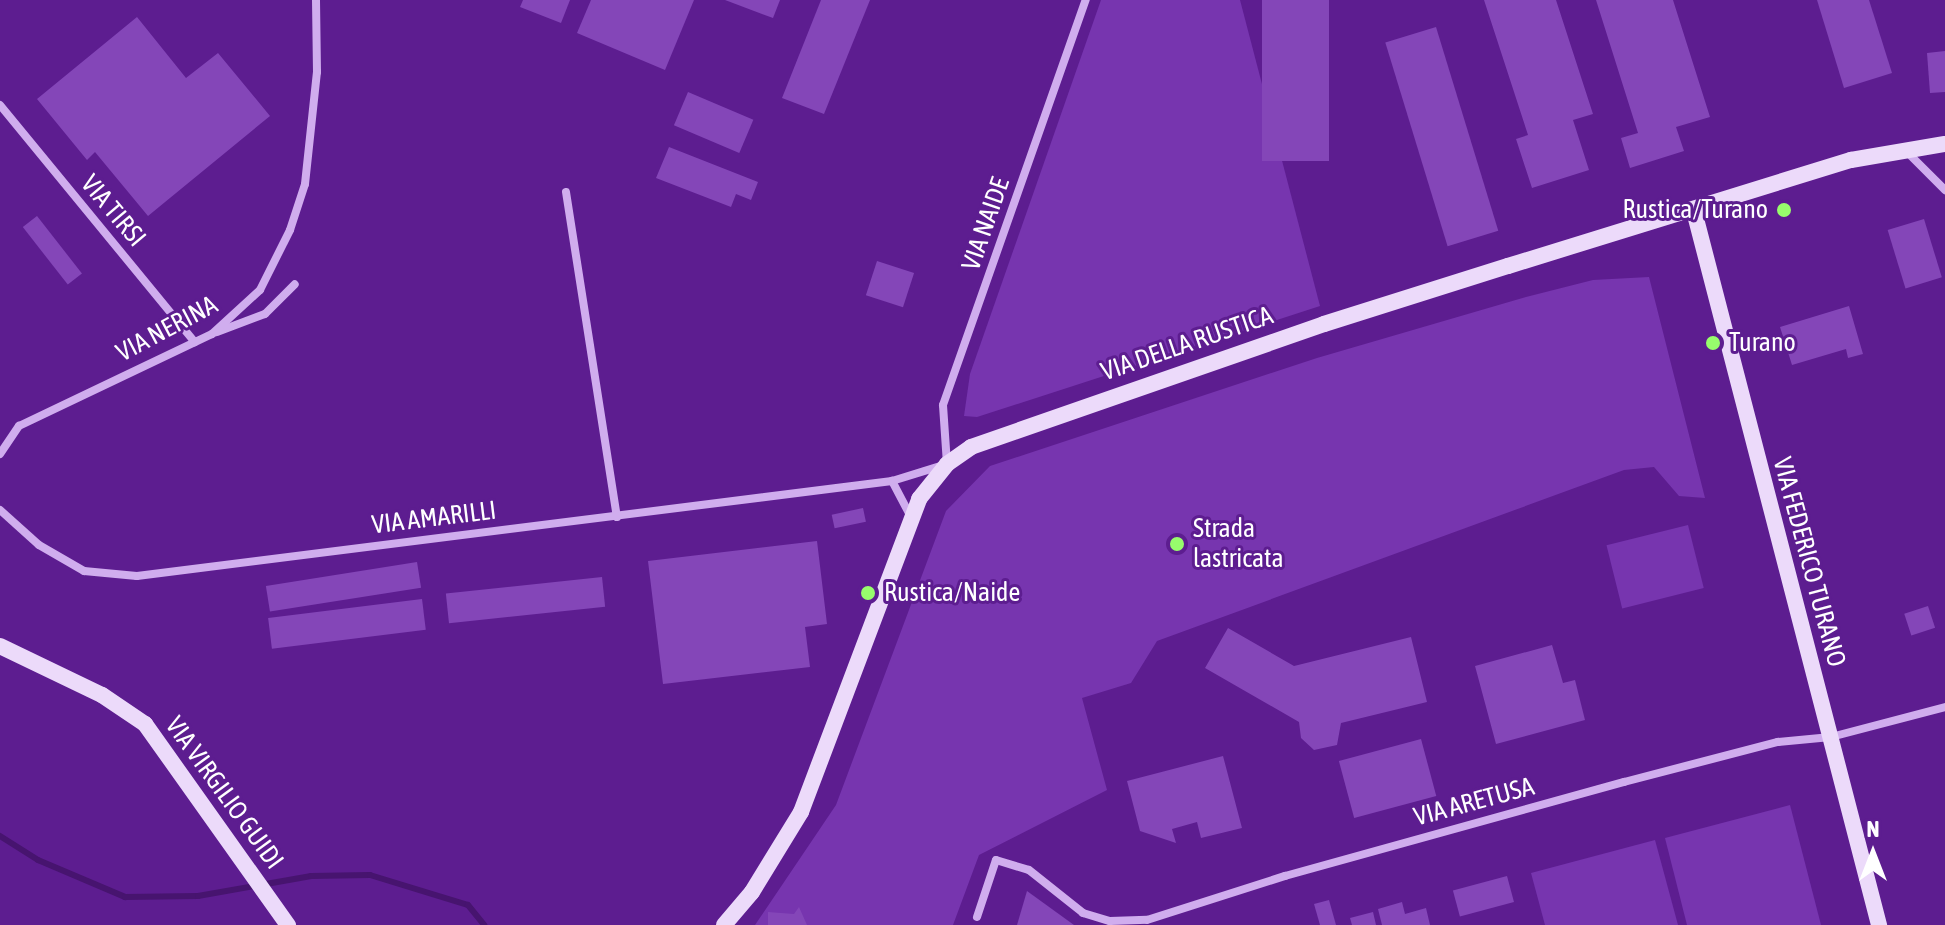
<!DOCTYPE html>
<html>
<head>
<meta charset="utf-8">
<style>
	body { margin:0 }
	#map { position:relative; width:1945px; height:925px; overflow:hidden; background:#5d1d90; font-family:"Asap Condensed",sans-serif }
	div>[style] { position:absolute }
	.green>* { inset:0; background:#7735af; transform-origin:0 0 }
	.stream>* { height:6px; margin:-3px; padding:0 3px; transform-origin:3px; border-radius:3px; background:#47146f }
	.building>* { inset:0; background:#8446b8; transform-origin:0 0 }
	.street>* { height:8px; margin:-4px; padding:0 4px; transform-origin:4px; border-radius:4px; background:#d0adee }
	.secondary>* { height:16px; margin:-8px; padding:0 8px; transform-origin:8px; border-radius:8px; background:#ecdafa }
	.dots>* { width:22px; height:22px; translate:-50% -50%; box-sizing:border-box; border:4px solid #5d1d90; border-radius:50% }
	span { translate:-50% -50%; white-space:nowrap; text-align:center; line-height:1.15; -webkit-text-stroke:6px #5d1d90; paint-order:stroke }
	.poi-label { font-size:26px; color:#fff }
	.right { translate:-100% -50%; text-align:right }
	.left { translate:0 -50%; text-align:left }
	.street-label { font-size:26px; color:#fff }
	.north { position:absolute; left:1833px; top:813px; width:80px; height:80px; -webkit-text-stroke:6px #5d1d90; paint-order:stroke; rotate:0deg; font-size:22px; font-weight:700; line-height:32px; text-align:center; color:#fff }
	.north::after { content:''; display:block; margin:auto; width:28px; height:36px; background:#fff; clip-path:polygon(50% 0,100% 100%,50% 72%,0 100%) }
</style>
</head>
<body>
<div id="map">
	<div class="green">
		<i style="clip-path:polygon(1101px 0,1240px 0,1320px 306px,977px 417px,964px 416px,970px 374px)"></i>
		<i style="clip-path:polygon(1649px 277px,1705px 498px,1679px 496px,1654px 467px,1624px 470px,1157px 641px,1131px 683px,1082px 698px,1107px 790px,979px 855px,953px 925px,755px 925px,836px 805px,946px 511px,990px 466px,1317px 358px,1526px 297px,1593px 280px)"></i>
		<i style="left:1688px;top:525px;width:65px;height:84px;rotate:76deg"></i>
		<i style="clip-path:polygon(1790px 805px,1821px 925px,1687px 925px,1665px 838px)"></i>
		<i style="clip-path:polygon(1655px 840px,1678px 925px,1545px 925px,1531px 873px)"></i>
	</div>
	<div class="stream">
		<i style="left:0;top:836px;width:45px;rotate:32.3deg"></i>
		<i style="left:38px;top:860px;width:95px;rotate:23deg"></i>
		<i style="left:125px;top:897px;width:73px;rotate:-0.8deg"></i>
		<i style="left:198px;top:896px;width:115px;rotate:-10deg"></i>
		<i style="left:311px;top:876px;width:59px;rotate:-1deg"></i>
		<i style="left:370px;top:875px;width:102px;rotate:17deg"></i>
		<i style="left:468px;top:905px;width:26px;rotate:51deg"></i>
	</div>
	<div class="building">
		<i style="clip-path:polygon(523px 0,570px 0,561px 23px,520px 7px)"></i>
		<i style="clip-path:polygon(591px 0,694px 0,665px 70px,577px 33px)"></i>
		<i style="clip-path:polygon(725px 0,780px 0,773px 18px)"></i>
		<i style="clip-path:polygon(821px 0,870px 0,824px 114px,782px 98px)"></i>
		<i style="left:1262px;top:0;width:67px;height:161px"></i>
		<i style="clip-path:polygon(1484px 0,1556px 0,1593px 114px,1573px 120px,1589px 170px,1532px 188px,1516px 139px,1528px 135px)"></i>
		<i style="clip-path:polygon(1596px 0,1673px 0,1710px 117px,1676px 127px,1684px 151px,1630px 168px,1621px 138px,1638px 133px)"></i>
		<i style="clip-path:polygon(1817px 0,1869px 0,1892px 73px,1844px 88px)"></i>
		<i style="clip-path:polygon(137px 17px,186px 78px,218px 53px,270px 116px,148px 216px,95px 152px,87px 160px,37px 99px)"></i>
		<i style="left:1436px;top:27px;width:213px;height:53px;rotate:73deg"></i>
		<i style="clip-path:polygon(1945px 51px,1945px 92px,1930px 93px,1927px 53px)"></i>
		<i style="left:688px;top:92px;width:71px;height:36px;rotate:23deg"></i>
		<i style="clip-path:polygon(669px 147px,758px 182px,751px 200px,736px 194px,731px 207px,656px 178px)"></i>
		<i style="left:37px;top:216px;width:73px;height:18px;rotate:52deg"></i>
		<i style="left:1924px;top:219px;width:61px;height:38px;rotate:73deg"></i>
		<i style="left:877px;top:261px;width:39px;height:36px;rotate:18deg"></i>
		<i style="clip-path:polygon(1849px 306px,1863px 354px,1848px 358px,1846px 349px,1792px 365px,1780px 327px)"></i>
		<i style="left:863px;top:508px;width:14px;height:32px;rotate:78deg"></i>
		<i style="clip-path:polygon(817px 541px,827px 624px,805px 627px,810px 667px,663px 684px,648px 561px)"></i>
		<i style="left:417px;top:562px;width:26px;height:153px;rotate:81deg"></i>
		<i style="left:602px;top:577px;width:30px;height:157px;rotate:84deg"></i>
		<i style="left:422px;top:599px;width:31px;height:155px;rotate:83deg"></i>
		<i style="left:1928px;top:606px;width:23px;height:25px;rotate:72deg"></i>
		<i style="clip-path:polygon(1228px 628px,1294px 666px,1411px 637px,1427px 702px,1341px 723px,1337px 745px,1314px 750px,1301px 738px,1299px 722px,1205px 668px)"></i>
		<i style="clip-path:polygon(1552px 645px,1563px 683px,1575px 680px,1585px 720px,1496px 744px,1475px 666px)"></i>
		<i style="left:1421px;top:739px;width:59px;height:85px;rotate:75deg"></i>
		<i style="clip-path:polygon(1223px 756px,1242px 828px,1201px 838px,1197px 822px,1172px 829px,1176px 843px,1140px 831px,1127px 781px)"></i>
		<i style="left:1507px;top:876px;width:27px;height:56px;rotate:75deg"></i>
		<i style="clip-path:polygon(1027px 891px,1074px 925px,1017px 925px)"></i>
		<i style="clip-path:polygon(1329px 900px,1336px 925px,1320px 925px,1314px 904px)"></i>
		<i style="clip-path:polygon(1402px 902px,1405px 914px,1426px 908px,1430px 925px,1382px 925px,1378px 909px)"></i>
		<i style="clip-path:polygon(799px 907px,807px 925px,768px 925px,768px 912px,794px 914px)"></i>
		<i style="clip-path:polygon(1373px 912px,1376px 925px,1352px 925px,1350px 918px)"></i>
	</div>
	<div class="street">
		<i style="left:0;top:105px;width:307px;rotate:50.6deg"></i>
		<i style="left:1907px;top:152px;width:54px;rotate:45deg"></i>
		<i style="left:566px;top:192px;width:329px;rotate:81.1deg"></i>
		<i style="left:217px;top:332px;width:51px;rotate:-20.6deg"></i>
		<i style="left:265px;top:314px;width:42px;rotate:-45deg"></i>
		<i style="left:0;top:454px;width:34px;rotate:-56deg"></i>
		<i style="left:19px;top:426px;width:214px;rotate:-25.5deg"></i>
		<i style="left:212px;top:334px;width:65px;rotate:-42.5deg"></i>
		<i style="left:260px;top:290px;width:67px;rotate:-63.4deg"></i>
		<i style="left:290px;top:230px;width:48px;rotate:-71.9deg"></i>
		<i style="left:305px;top:184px;width:113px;rotate:-83.9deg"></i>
		<i style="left:317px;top:72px;width:72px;rotate:-90.8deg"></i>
		<i style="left:0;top:510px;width:52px;rotate:41.9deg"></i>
		<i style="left:39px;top:545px;width:52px;rotate:30deg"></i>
		<i style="left:84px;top:571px;width:53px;rotate:5.4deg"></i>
		<i style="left:137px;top:576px;width:761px;rotate:-7.17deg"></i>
		<i style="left:911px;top:517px;width:41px;rotate:-117.8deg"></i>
		<i style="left:892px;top:481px;width:58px;rotate:-17.2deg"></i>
		<i style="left:947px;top:464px;width:59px;rotate:-93.9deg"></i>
		<i style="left:943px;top:405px;width:430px;rotate:-70.6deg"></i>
		<i style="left:977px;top:917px;width:60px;rotate:-71.6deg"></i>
		<i style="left:996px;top:860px;width:34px;rotate:17deg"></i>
		<i style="left:1029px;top:870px;width:69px;rotate:38.5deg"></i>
		<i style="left:1083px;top:913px;width:28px;rotate:17deg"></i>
		<i style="left:1110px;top:921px;width:37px;rotate:-2deg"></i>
		<i style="left:1147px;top:920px;width:145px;rotate:-17.7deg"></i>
		<i style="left:1285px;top:876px;width:352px;rotate:-15.5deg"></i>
		<i style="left:1624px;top:782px;width:159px;rotate:-14.6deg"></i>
		<i style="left:1778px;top:742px;width:53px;rotate:-5.4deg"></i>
		<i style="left:1831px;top:737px;width:118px;rotate:-14.7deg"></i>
	</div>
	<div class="secondary">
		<i style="left:1694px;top:211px;width:738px;rotate:75.47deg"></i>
		<i style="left:0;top:646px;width:113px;rotate:25.7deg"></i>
		<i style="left:102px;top:695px;width:52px;rotate:34deg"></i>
		<i style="left:145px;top:724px;width:247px;rotate:54.6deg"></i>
		<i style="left:724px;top:925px;width:43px;rotate:-49.7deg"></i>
		<i style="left:752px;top:892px;width:94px;rotate:-58.5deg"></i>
		<i style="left:801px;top:812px;width:335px;rotate:-69.3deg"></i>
		<i style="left:919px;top:499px;width:45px;rotate:-51.3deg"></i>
		<i style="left:947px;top:464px;width:29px;rotate:-35deg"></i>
		<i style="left:971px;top:447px;width:374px;rotate:-19.2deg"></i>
		<i style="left:1324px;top:324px;width:193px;rotate:-17.5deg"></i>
		<i style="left:1508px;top:266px;width:359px;rotate:-17.2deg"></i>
		<i style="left:1851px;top:160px;width:95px;rotate:-9.7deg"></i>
	</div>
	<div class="dots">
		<i style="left:1784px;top:210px;background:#97fd6c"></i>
		<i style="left:1713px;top:343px;background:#97fd6c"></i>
		<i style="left:1177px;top:544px;background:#97fd6c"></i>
		<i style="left:868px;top:593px;background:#97fd6c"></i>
	</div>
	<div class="poi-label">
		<span class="right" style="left:1768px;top:210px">Rustica/Turano</span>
		<span class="left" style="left:1729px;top:343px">Turano</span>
		<span class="left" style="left:1193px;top:544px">Strada<br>lastricata</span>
		<span class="left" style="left:884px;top:593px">Rustica/Naide</span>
	</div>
	<div class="street-label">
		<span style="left:113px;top:211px;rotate:50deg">VIA TIRSI</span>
		<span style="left:986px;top:224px;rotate:-71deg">VIA NAIDE</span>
		<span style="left:167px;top:329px;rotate:-28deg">VIA NERINA</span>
		<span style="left:1187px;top:344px;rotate:-19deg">VIA DELLA RUSTICA</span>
		<span style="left:434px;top:518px;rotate:-7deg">VIA AMARILLI</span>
		<span style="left:1809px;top:562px;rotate:75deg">VIA FEDERICO TURANO</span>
		<span style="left:224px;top:793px;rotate:54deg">VIA VIRGILIO GUIDI</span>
		<span style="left:1474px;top:802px;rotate:-15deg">VIA ARETUSA</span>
	</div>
	<div class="north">N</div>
</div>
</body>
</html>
